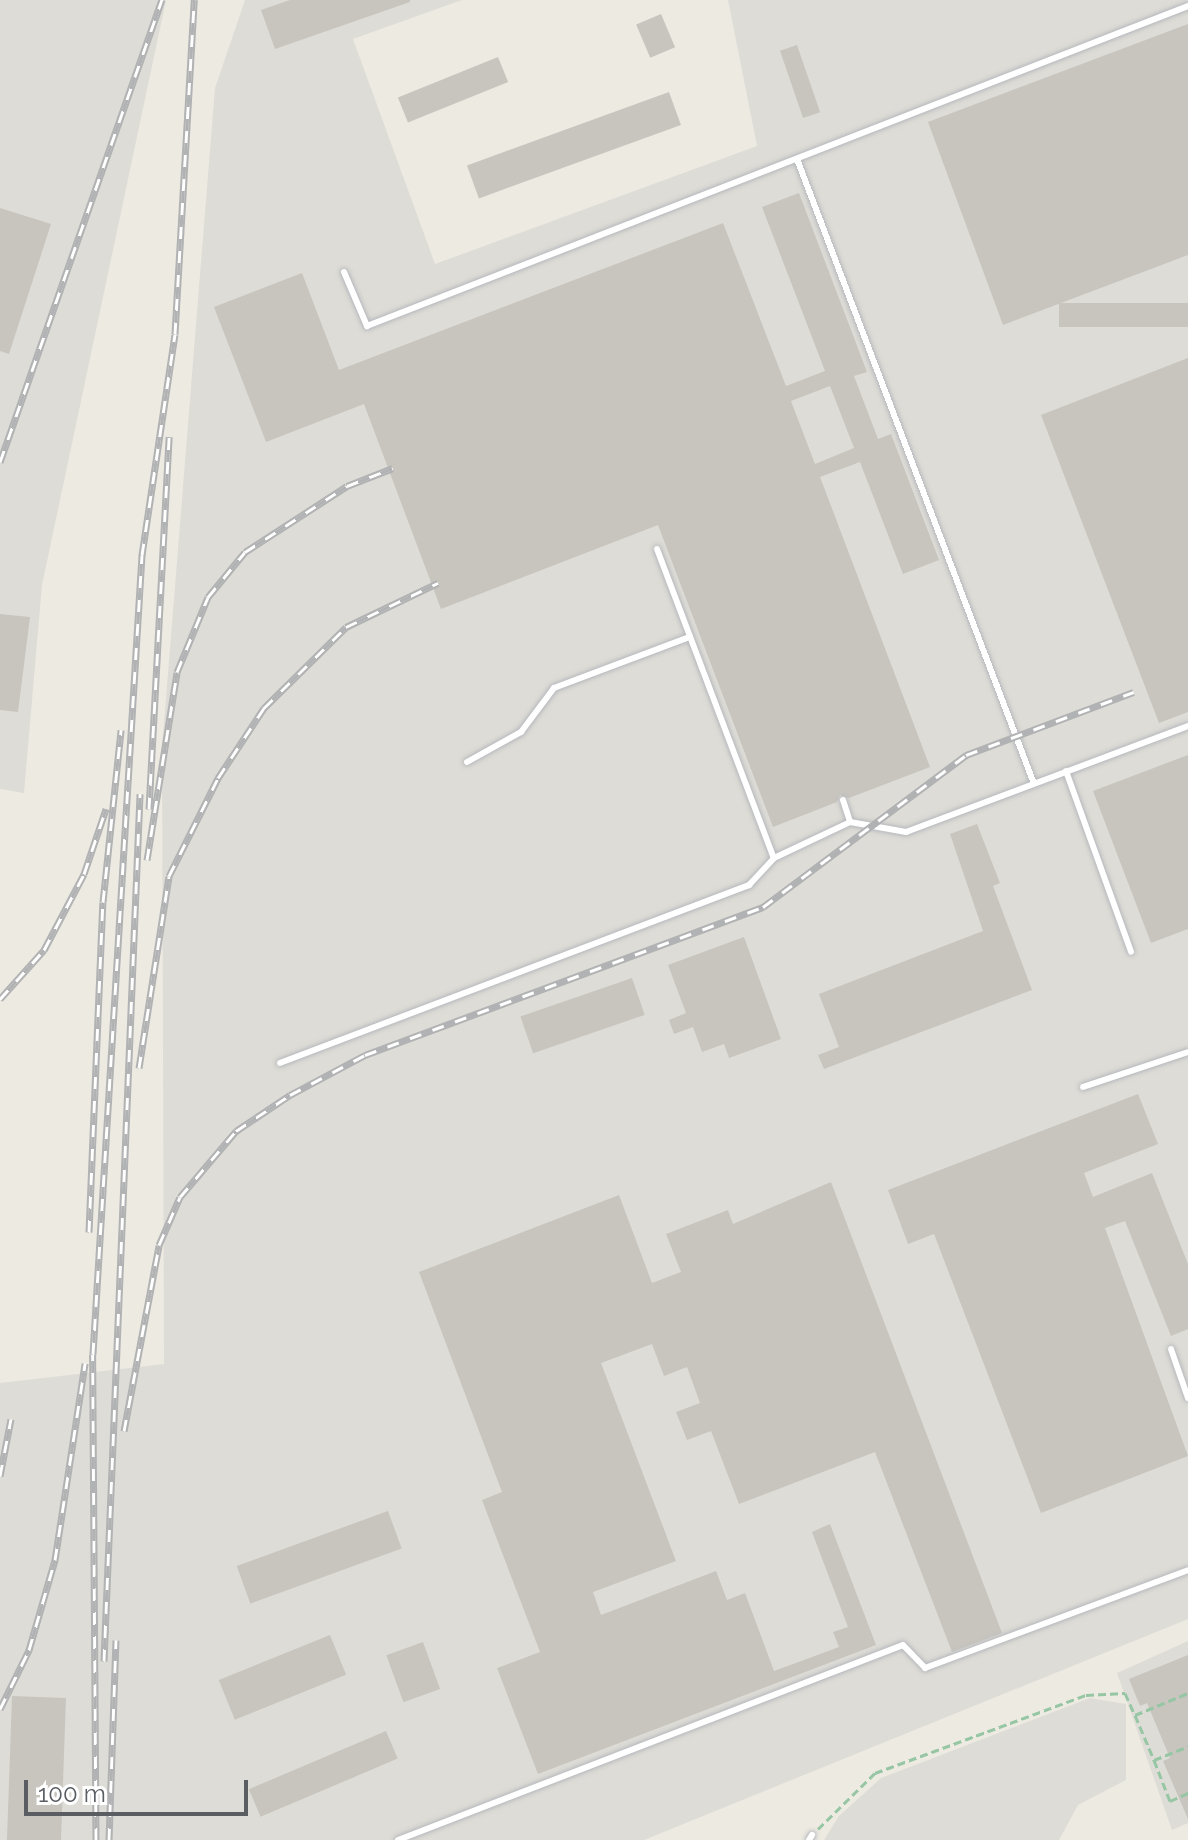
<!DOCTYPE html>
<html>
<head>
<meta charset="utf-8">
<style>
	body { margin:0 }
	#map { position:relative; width:1188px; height:1840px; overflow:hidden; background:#edeae2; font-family:Raleway,sans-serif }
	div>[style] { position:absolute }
	.industrial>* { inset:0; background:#dedcd6 }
	.building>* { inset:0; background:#c8c5bf; transform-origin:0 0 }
	.path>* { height:3px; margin-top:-1.5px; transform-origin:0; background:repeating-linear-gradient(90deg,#97c6a4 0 8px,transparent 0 12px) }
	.roads { filter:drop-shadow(0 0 2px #b5b8bd) drop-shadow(0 0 2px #b5b8bd) }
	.lane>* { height:6px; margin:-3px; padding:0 3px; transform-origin:3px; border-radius:3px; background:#fff }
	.rail>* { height:7px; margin-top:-3.5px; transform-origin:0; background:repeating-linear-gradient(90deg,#fff 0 12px,#b1b2b3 0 24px); box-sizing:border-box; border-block:2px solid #b1b2b3 }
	span { translate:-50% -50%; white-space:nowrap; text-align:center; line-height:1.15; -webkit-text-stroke:6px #fff; paint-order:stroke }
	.scale { position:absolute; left:24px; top:1780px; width:224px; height:36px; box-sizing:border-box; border:4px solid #5a5e63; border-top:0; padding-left:10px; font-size:24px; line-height:28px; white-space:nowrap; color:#5a5e63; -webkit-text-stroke:6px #fff; paint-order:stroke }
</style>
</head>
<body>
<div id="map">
	<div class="industrial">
		<i style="clip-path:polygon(0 0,166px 0,42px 585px,24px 793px,0 789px)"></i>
		<i style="clip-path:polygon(245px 0,462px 0,353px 39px,435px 264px,757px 146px,728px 0,1188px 0,1188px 1619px,644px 1840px,0 1840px,0 1383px,164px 1364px,162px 748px,215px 88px)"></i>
		<i style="clip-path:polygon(1188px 1641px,1188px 1823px,1172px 1830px,1117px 1673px)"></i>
		<i style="clip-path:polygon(1090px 1698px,1126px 1704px,1126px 1780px,1078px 1805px,1059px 1840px,824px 1840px,839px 1816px,881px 1778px)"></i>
	</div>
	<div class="building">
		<i style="clip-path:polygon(290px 0,410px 0,410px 2px,275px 49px,261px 10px)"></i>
		<i style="left:661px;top:14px;width:36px;height:27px;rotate:67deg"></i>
		<i style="clip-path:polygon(1188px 24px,1188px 255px,1003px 325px,928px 122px)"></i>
		<i style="left:797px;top:45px;width:71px;height:18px;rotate:71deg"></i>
		<i style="left:498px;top:57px;width:27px;height:108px;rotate:68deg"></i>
		<i style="left:669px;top:92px;width:35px;height:215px;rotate:70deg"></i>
		<i style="clip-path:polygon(evenodd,799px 193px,867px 372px,854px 376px,878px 439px,891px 434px,939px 560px,903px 574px,860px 462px,820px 477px,930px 767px,849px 798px,840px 795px,837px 802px,773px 827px,658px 525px,441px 609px,364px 404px,266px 442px,214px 307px,302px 273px,339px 370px,723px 223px,786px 386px,825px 371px,762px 207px,799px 193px,830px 386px,854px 448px,815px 464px,791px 401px,830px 386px)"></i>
		<i style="clip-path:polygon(0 208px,51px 224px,9px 354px,0 351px)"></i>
		<i style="left:1188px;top:303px;width:24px;height:129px;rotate:90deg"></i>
		<i style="clip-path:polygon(1188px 358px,1188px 712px,1159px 723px,1041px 415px)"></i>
		<i style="clip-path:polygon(0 614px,30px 617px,18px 712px,0 710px)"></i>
		<i style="clip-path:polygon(1188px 755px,1188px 929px,1151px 943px,1093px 791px)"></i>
		<i style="clip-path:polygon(977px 824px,1000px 883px,993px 886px,1032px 990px,824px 1069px,818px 1055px,839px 1047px,819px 994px,983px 931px,950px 834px)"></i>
		<i style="clip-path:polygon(744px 937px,781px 1039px,729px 1058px,724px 1044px,702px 1052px,693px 1027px,674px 1034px,669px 1020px,686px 1013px,668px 965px)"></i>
		<i style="left:632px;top:978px;width:39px;height:118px;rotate:71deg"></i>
		<i style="clip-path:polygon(1138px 1094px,1158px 1144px,1084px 1173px,1093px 1197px,1152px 1173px,1188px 1264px,1188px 1329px,1171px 1336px,1125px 1221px,1105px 1228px,1188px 1456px,1041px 1513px,934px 1234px,908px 1244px,888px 1190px)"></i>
		<i style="clip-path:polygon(831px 1182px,1002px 1633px,952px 1652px,875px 1452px,739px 1504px,711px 1431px,687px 1440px,676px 1412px,700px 1403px,687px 1367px,664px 1376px,652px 1344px,601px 1363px,676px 1561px,593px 1592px,601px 1615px,716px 1571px,727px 1600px,745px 1593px,774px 1671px,839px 1647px,833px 1632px,848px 1627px,812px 1532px,830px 1524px,876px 1645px,538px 1774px,497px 1668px,540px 1652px,482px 1500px,502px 1492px,419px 1272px,619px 1195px,652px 1283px,681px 1272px,666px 1234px,728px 1210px,733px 1224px)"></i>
		<i style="left:388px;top:1511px;width:40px;height:161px;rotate:70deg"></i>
		<i style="left:330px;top:1635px;width:43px;height:120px;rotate:68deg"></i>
		<i style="left:423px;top:1642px;width:50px;height:39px;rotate:70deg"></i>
		<i style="clip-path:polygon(1188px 1655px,1188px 1819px,1163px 1761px,1170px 1758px,1147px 1703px,1140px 1706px,1129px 1679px)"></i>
		<i style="left:12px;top:1696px;width:54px;height:144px;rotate:2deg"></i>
		<i style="left:386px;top:1731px;width:30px;height:149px;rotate:67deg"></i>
	</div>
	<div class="path">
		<i style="left:1135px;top:1715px;width:49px;rotate:67.1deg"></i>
		<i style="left:1154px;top:1760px;width:37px;rotate:-22deg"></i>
		<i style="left:1154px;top:1760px;width:44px;rotate:68.7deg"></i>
		<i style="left:1170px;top:1801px;width:20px;rotate:-24deg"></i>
		<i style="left:818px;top:1829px;width:80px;rotate:-44.5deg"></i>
		<i style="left:875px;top:1773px;width:225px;rotate:-20.3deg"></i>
		<i style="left:1086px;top:1695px;width:39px;rotate:-3deg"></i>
		<i style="left:1125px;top:1693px;width:24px;rotate:66deg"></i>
		<i style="left:1135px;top:1715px;width:57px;rotate:-22.5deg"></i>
	</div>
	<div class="roads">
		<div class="lane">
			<i style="left:797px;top:159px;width:668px;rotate:69.23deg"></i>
			<i style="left:344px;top:272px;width:59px;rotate:66.9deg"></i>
			<i style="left:367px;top:326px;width:881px;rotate:-21.29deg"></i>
			<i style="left:657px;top:549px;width:330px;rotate:69.3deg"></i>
			<i style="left:774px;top:858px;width:84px;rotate:-25.3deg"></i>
			<i style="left:850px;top:822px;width:57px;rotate:10.1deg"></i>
			<i style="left:906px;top:832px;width:301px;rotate:-20.6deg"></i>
			<i style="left:467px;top:762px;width:62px;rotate:-29.1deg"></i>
			<i style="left:521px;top:732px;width:55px;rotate:-53.1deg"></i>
			<i style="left:554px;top:688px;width:145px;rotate:-20.6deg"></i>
			<i style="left:1066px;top:771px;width:192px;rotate:70.2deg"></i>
			<i style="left:843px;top:800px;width:23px;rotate:72deg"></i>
			<i style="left:280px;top:1063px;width:502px;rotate:-20.78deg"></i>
			<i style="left:749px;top:885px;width:37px;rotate:-47deg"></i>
			<i style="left:1083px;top:1087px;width:111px;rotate:-18.4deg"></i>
			<i style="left:1171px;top:1349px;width:52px;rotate:70.9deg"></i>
			<i style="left:398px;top:1840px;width:541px;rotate:-21.11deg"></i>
			<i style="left:903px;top:1645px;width:32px;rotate:46deg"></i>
			<i style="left:925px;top:1668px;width:281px;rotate:-20.4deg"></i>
			<i style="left:809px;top:1840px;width:6px;rotate:-59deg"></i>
		</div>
	</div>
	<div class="rail">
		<i style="left:0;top:462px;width:490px;rotate:-70.7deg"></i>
		<i style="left:149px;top:809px;width:373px;rotate:-86.9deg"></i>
		<i style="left:147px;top:860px;width:190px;rotate:-80.9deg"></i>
		<i style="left:177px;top:672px;width:81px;rotate:-67.5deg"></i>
		<i style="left:208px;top:597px;width:58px;rotate:-50.6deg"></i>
		<i style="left:245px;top:552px;width:121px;rotate:-32.9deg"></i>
		<i style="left:347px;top:486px;width:49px;rotate:-21.4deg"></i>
		<i style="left:0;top:999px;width:66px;rotate:-48.1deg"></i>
		<i style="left:44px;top:950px;width:86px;rotate:-62.2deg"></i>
		<i style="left:84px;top:874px;width:69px;rotate:-71.3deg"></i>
		<i style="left:139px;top:1068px;width:194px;rotate:-81.1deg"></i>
		<i style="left:169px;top:876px;width:110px;rotate:-63.4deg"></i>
		<i style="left:218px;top:778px;width:84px;rotate:-56.7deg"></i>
		<i style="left:264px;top:708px;width:115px;rotate:-44.6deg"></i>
		<i style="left:346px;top:627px;width:102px;rotate:-25.6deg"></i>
		<i style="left:89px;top:1232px;width:330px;rotate:-87.6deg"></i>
		<i style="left:103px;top:902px;width:173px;rotate:-84deg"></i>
		<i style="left:124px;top:1431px;width:189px;rotate:-79.3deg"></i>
		<i style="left:159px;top:1245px;width:52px;rotate:-66.4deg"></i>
		<i style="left:180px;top:1197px;width:87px;rotate:-49.7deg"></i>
		<i style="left:236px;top:1131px;width:65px;rotate:-33.7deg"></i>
		<i style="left:290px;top:1095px;width:85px;rotate:-28.1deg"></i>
		<i style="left:365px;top:1055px;width:425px;rotate:-20.4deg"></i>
		<i style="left:763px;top:907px;width:254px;rotate:-36.8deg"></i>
		<i style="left:966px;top:755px;width:179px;rotate:-20.6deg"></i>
		<i style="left:0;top:1476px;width:58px;rotate:-79.1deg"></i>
		<i style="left:104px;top:1661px;width:868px;rotate:-87.62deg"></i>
		<i style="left:0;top:1709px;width:66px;rotate:-63.8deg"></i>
		<i style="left:29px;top:1650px;width:94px;rotate:-73.9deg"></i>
		<i style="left:55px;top:1560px;width:199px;rotate:-81.3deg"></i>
		<i style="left:96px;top:1840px;width:486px;rotate:-90.4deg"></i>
		<i style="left:93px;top:1354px;width:801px;rotate:-86.49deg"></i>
		<i style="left:142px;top:555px;width:223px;rotate:-81.5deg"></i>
		<i style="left:175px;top:334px;width:335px;rotate:-86.7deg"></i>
		<i style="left:109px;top:1840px;width:200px;rotate:-88deg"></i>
	</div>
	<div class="scale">100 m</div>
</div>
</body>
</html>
